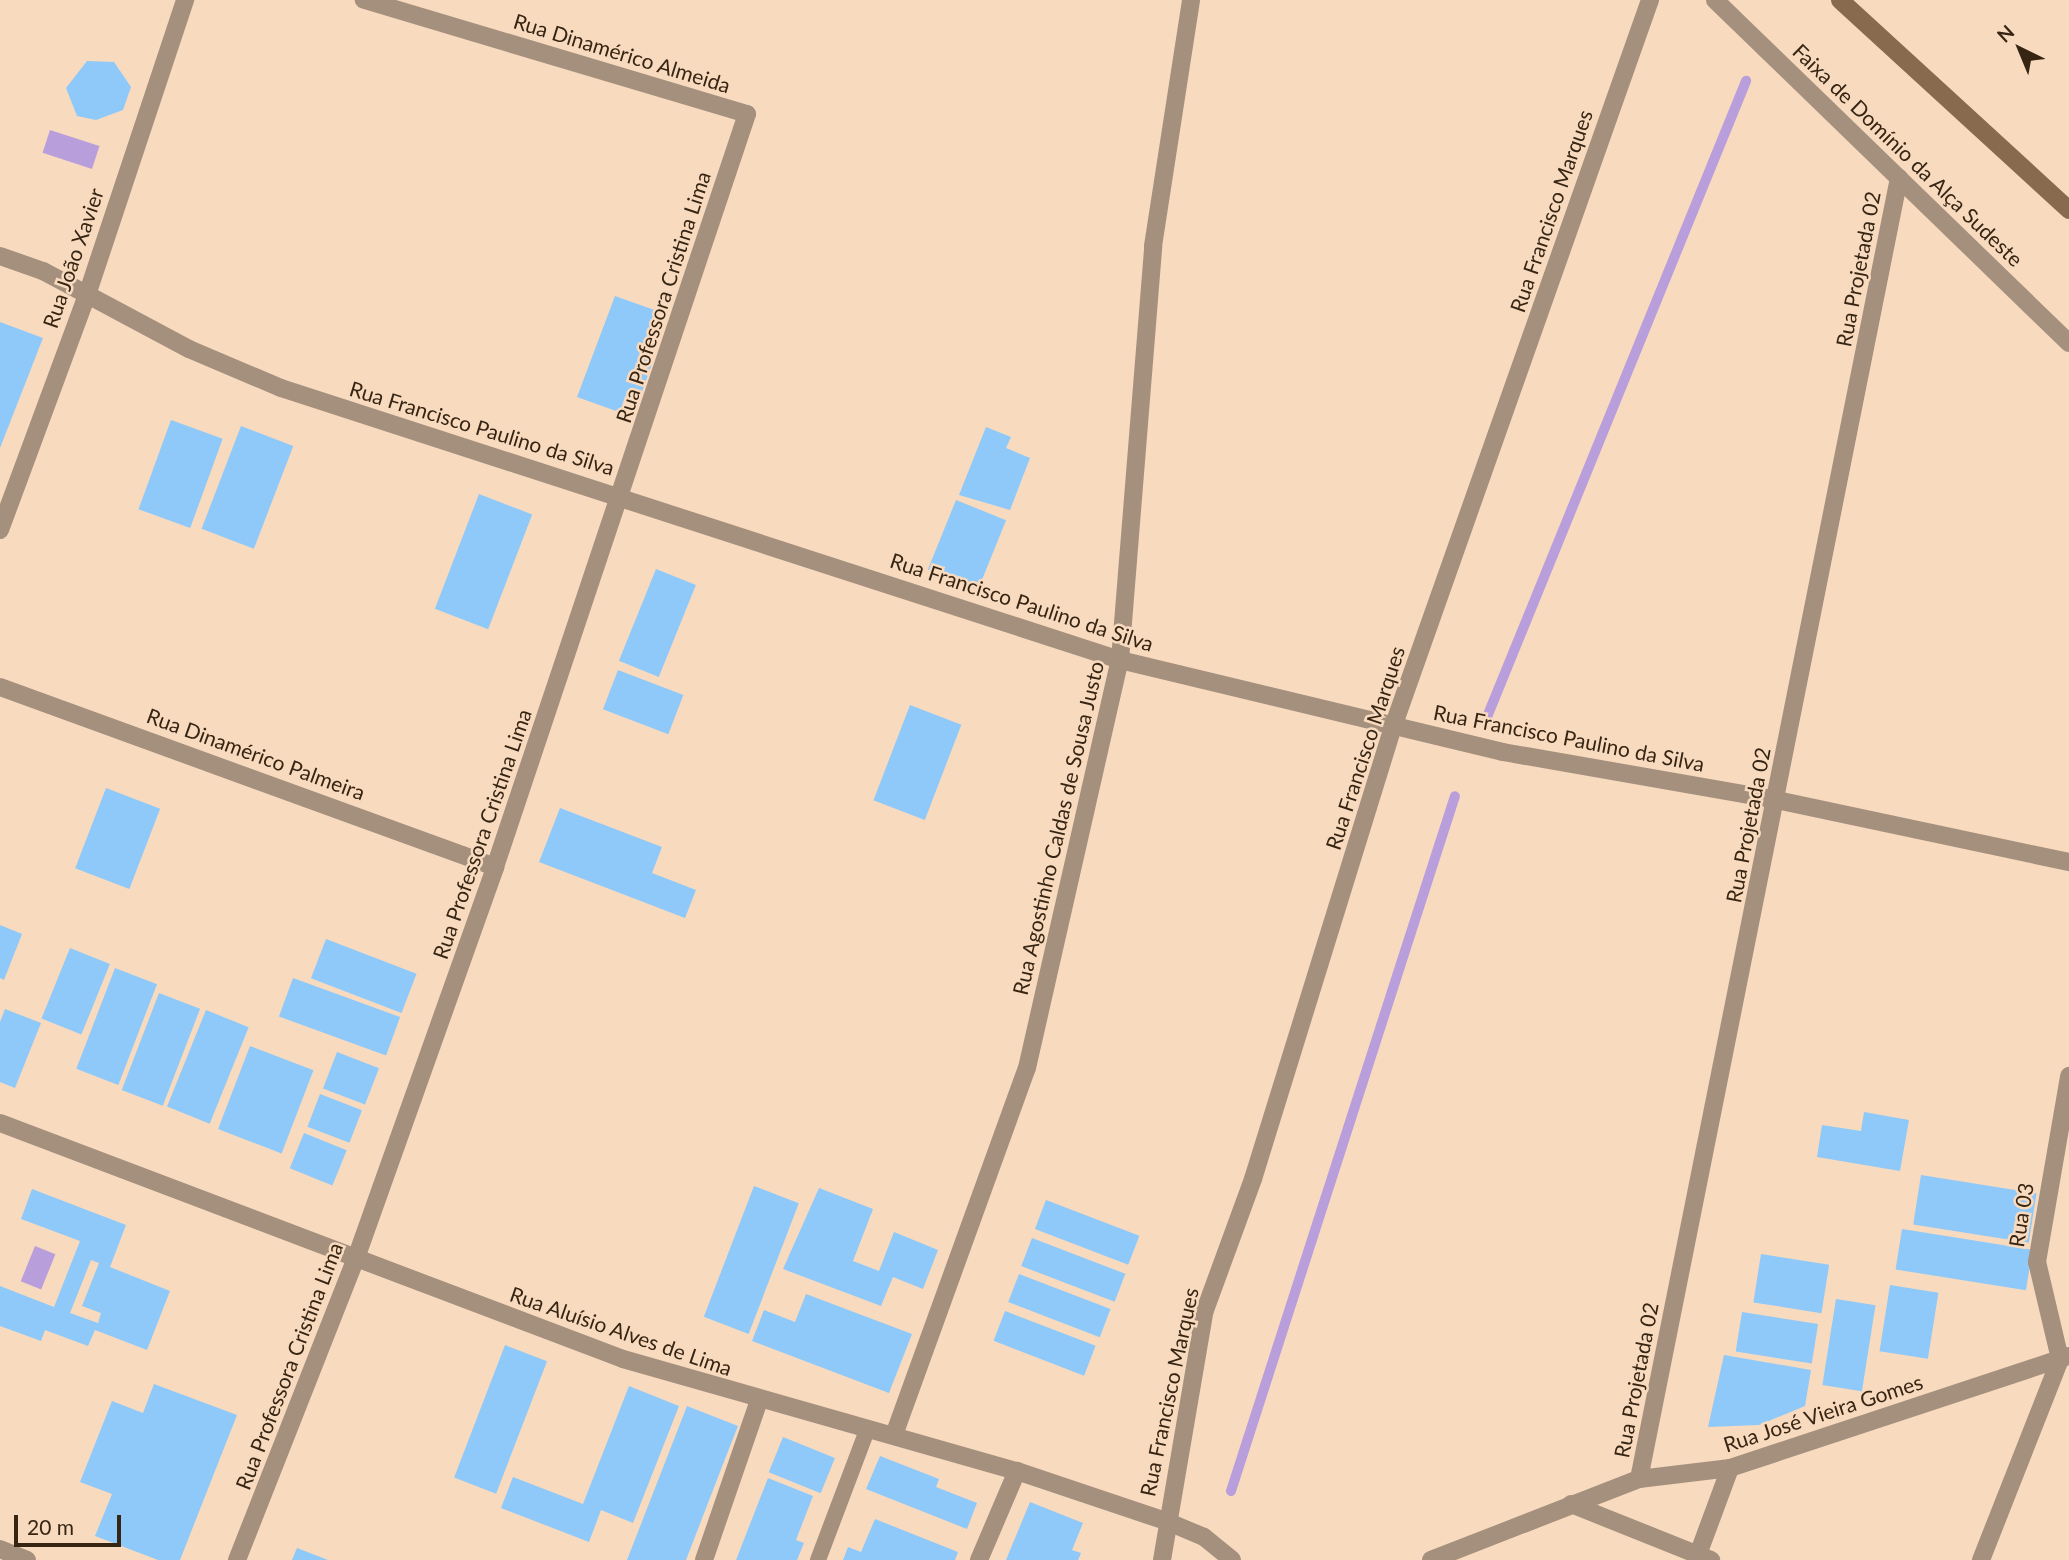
<!DOCTYPE html>
<html>
<head>
<meta charset="utf-8">
<style>
	body { margin:0 }
	#map { position:relative; width:2069px; height:1560px; overflow:hidden; background:#f8dabf; font-family:Lato,sans-serif }
	div>[style] { position:absolute }
	.water>* { inset:0; background:#b99edc; transform-origin:0 0 }
	.stream>* { height:10px; margin:-5px; padding:0 5px; transform-origin:5px; border-radius:5px; background:#b99edc }
	.building>* { inset:0; background:#8ec9f9; transform-origin:0 0 }
	.lane>* { height:16px; margin:-8px; padding:0 8px; transform-origin:8px; border-radius:8px; background:#a5907e }
	.street>* { height:18px; margin:-9px; padding:0 9px; transform-origin:9px; border-radius:9px; background:#a5907e }
	.secondary>* { height:18px; margin:-9px; padding:0 9px; transform-origin:9px; border-radius:9px; background:#886a4e }
	span { translate:-50% -50%; white-space:nowrap; text-align:center; line-height:1.15; -webkit-text-stroke:5px #f8dabf; paint-order:stroke }
	.street-label { font-size:21px; color:#372513 }
	.north { position:absolute; left:1985px; top:14px; width:70px; height:70px; -webkit-text-stroke:5px #f8dabf; paint-order:stroke; rotate:317deg; font-size:19px; font-weight:700; line-height:28px; text-align:center; color:#372513 }
	.north::after { content:''; display:block; margin:auto; width:24px; height:32px; background:#372513; clip-path:polygon(50% 0,100% 100%,50% 72%,0 100%) }
	.scale { position:absolute; left:14px; top:1515px; width:107px; height:32px; box-sizing:border-box; border:4px solid #372513; border-top:0; padding-left:9px; font-size:21px; line-height:24px; white-space:nowrap; color:#372513; -webkit-text-stroke:5px #f8dabf; paint-order:stroke }
</style>
</head>
<body>
<div id="map">
	<div class="water">
		<i style="left:50px;top:130px;width:52px;height:24px;rotate:18deg"></i>
		<i style="left:35px;top:1246px;width:22px;height:38px;rotate:22deg"></i>
	</div>
	<div class="stream">
		<i style="left:1487px;top:717px;width:687px;rotate:-67.84deg"></i>
		<i style="left:1231px;top:1491px;width:730px;rotate:-72.14deg"></i>
	</div>
	<div class="building">
		<i style="clip-path:polygon(87px 61px,114px 62px,131px 87px,123px 110px,96px 120px,77px 116px,66px 88px)"></i>
		<i style="clip-path:polygon(615px 296px,660px 312px,643px 358px,653px 361px,633px 417px,577px 397px)"></i>
		<i style="clip-path:polygon(0 322px,43px 338px,0 448px)"></i>
		<i style="left:171px;top:420px;width:55px;height:95px;rotate:20deg"></i>
		<i style="left:241px;top:426px;width:56px;height:110px;rotate:21deg"></i>
		<i style="clip-path:polygon(986px 427px,1011px 437px,1006px 448px,1030px 458px,1010px 510px,959px 495px)"></i>
		<i style="left:479px;top:494px;width:57px;height:123px;rotate:21deg"></i>
		<i style="left:956px;top:500px;width:54px;height:75px;rotate:22deg"></i>
		<i style="left:656px;top:569px;width:43px;height:99px;rotate:22deg"></i>
		<i style="left:618px;top:670px;width:70px;height:42px;rotate:21deg"></i>
		<i style="left:910px;top:705px;width:55px;height:102px;rotate:21deg"></i>
		<i style="left:106px;top:788px;width:58px;height:86px;rotate:21deg"></i>
		<i style="clip-path:polygon(560px 808px,662px 847px,652px 873px,696px 890px,685px 918px,539px 862px)"></i>
		<i style="clip-path:polygon(0 925px,22px 934px,4px 980px,0 978px)"></i>
		<i style="left:326px;top:939px;width:97px;height:42px;rotate:21deg"></i>
		<i style="left:70px;top:948px;width:43px;height:76px;rotate:22deg"></i>
		<i style="left:115px;top:968px;width:45px;height:108px;rotate:21deg"></i>
		<i style="left:293px;top:978px;width:114px;height:41px;rotate:20deg"></i>
		<i style="left:159px;top:993px;width:44px;height:104px;rotate:21deg"></i>
		<i style="clip-path:polygon(5px 1009px,41px 1023px,15px 1088px,0 1082px,0 1022px)"></i>
		<i style="left:206px;top:1010px;width:46px;height:104px;rotate:22deg"></i>
		<i style="left:250px;top:1046px;width:68px;height:89px;rotate:21deg"></i>
		<i style="left:337px;top:1052px;width:45px;height:39px;rotate:21deg"></i>
		<i style="left:320px;top:1094px;width:45px;height:35px;rotate:21deg"></i>
		<i style="clip-path:polygon(1864px 1112px,1909px 1120px,1900px 1171px,1817px 1157px,1822px 1125px,1861px 1131px)"></i>
		<i style="left:304px;top:1133px;width:46px;height:38px;rotate:22deg"></i>
		<i style="left:1921px;top:1175px;width:117px;height:50px;rotate:9deg"></i>
		<i style="left:754px;top:1186px;width:48px;height:140px;rotate:21deg"></i>
		<i style="clip-path:polygon(819px 1188px,873px 1209px,853px 1261px,879px 1271px,894px 1232px,938px 1250px,923px 1289px,893px 1277px,881px 1306px,783px 1269px)"></i>
		<i style="clip-path:polygon(evenodd,32px 1189px,126px 1225px,110px 1267px,170px 1291px,147px 1350px,95px 1330px,88px 1346px,45px 1330px,41px 1341px,0 1326px,0 1286px,54px 1307px,80px 1241px,21px 1219px,32px 1189px,91px 1260px,99px 1263px,82px 1306px,101px 1313px,98px 1323px,70px 1313px,91px 1260px)"></i>
		<i style="left:1046px;top:1200px;width:100px;height:31px;rotate:21deg"></i>
		<i style="left:1902px;top:1229px;width:132px;height:41px;rotate:9deg"></i>
		<i style="left:1032px;top:1238px;width:100px;height:30px;rotate:21deg"></i>
		<i style="left:1761px;top:1254px;width:69px;height:49px;rotate:9deg"></i>
		<i style="left:1019px;top:1274px;width:98px;height:30px;rotate:21deg"></i>
		<i style="left:1890px;top:1285px;width:49px;height:67px;rotate:9deg"></i>
		<i style="clip-path:polygon(806px 1294px,912px 1334px,889px 1393px,752px 1341px,764px 1310px,795px 1322px)"></i>
		<i style="left:1836px;top:1299px;width:40px;height:87px;rotate:9deg"></i>
		<i style="left:1005px;top:1311px;width:97px;height:32px;rotate:21deg"></i>
		<i style="left:1742px;top:1312px;width:77px;height:40px;rotate:9deg"></i>
		<i style="left:505px;top:1345px;width:45px;height:142px;rotate:21deg"></i>
		<i style="clip-path:polygon(1724px 1355px,1811px 1370px,1805px 1406px,1759px 1425px,1708px 1427px)"></i>
		<i style="clip-path:polygon(154px 1384px,237px 1415px,180px 1560px,158px 1560px,95px 1536px,112px 1494px,80px 1482px,112px 1401px,143px 1413px)"></i>
		<i style="clip-path:polygon(629px 1386px,679px 1406px,633px 1523px,601px 1510px,589px 1542px,501px 1508px,513px 1477px,583px 1504px)"></i>
		<i style="clip-path:polygon(687px 1406px,738px 1426px,725px 1459px,686px 1560px,627px 1560px)"></i>
		<i style="left:783px;top:1437px;width:56px;height:38px;rotate:22deg"></i>
		<i style="clip-path:polygon(880px 1456px,939px 1479px,936px 1487px,977px 1503px,967px 1529px,866px 1489px)"></i>
		<i style="clip-path:polygon(768px 1478px,813px 1496px,796px 1540px,804px 1543px,797px 1560px,736px 1560px)"></i>
		<i style="clip-path:polygon(1030px 1502px,1083px 1523px,1072px 1550px,1081px 1553px,1078px 1560px,1006px 1560px)"></i>
		<i style="clip-path:polygon(875px 1519px,958px 1552px,955px 1560px,843px 1560px,848px 1547px,861px 1552px)"></i>
		<i style="clip-path:polygon(297px 1548px,328px 1560px,292px 1560px)"></i>
	</div>
	<div class="lane">
		<i style="left:818px;top:1560px;width:139px;rotate:-69.3deg"></i>
	</div>
	<div class="street">
		<i style="left:1715px;top:0;width:493px;rotate:44.1deg"></i>
		<i style="left:0;top:256px;width:46px;rotate:19.2deg"></i>
		<i style="left:43px;top:271px;width:166px;rotate:28.1deg"></i>
		<i style="left:189px;top:349px;width:100px;rotate:23deg"></i>
		<i style="left:281px;top:388px;width:882px;rotate:17.96deg"></i>
		<i style="left:1120px;top:660px;width:394px;rotate:13.5deg"></i>
		<i style="left:1503px;top:752px;width:278px;rotate:9.9deg"></i>
		<i style="left:1777px;top:800px;width:299px;rotate:12deg"></i>
		<i style="left:0;top:530px;width:254px;rotate:-69.7deg"></i>
		<i style="left:88px;top:292px;width:308px;rotate:-71.6deg"></i>
		<i style="left:0;top:687px;width:527px;rotate:19.98deg"></i>
		<i style="left:0;top:1123px;width:666px;rotate:20.75deg"></i>
		<i style="left:623px;top:1359px;width:410px;rotate:15.9deg"></i>
		<i style="left:1017px;top:1471px;width:157px;rotate:18.6deg"></i>
		<i style="left:1166px;top:1521px;width:41px;rotate:22.8deg"></i>
		<i style="left:1204px;top:1537px;width:36px;rotate:39deg"></i>
		<i style="left:894px;top:1435px;width:390px;rotate:-70.1deg"></i>
		<i style="left:1027px;top:1068px;width:418px;rotate:-77.2deg"></i>
		<i style="left:1120px;top:660px;width:415px;rotate:-85.4deg"></i>
		<i style="left:1153px;top:246px;width:249px;rotate:-81.2deg"></i>
		<i style="left:1639px;top:1479px;width:1327px;rotate:-78.7deg"></i>
		<i style="left:1571px;top:1504px;width:151px;rotate:21.8deg"></i>
		<i style="left:0;top:1549px;width:29px;rotate:22deg"></i>
		<i style="left:237px;top:1560px;width:321px;rotate:-68.5deg"></i>
		<i style="left:355px;top:1261px;width:418px;rotate:-70.4deg"></i>
		<i style="left:495px;top:867px;width:794px;rotate:-71.5deg"></i>
		<i style="left:747px;top:114px;width:400px;rotate:-163.4deg"></i>
		<i style="left:704px;top:1560px;width:169px;rotate:-71deg"></i>
		<i style="left:979px;top:1560px;width:97px;rotate:-66.9deg"></i>
		<i style="left:1162px;top:1560px;width:251px;rotate:-80.3deg"></i>
		<i style="left:1204px;top:1313px;width:143px;rotate:-69.9deg"></i>
		<i style="left:1253px;top:1179px;width:473px;rotate:-72.8deg"></i>
		<i style="left:1393px;top:727px;width:771px;rotate:-70.53deg"></i>
		<i style="left:1431px;top:1560px;width:223px;rotate:-21.3deg"></i>
		<i style="left:1639px;top:1479px;width:92px;rotate:-6.9deg"></i>
		<i style="left:1730px;top:1468px;width:357px;rotate:-18.3deg"></i>
		<i style="left:1696px;top:1560px;width:98px;rotate:-69.7deg"></i>
		<i style="left:1981px;top:1560px;width:216px;rotate:-68.5deg"></i>
		<i style="left:2060px;top:1359px;width:100px;rotate:-103.3deg"></i>
		<i style="left:2037px;top:1262px;width:189px;rotate:-80.2deg"></i>
	</div>
	<div class="secondary">
		<i style="left:1840px;top:0;width:311px;rotate:42.5deg"></i>
	</div>
	<div class="street-label">
		<span style="left:622px;top:53px;rotate:17deg">Rua Dinamérico Almeida</span>
		<span style="left:1908px;top:155px;rotate:44deg">Faixa de Domínio da Alça Sudeste</span>
		<span style="left:1551px;top:211px;rotate:-71deg">Rua Francisco Marques</span>
		<span style="left:73px;top:258px;rotate:-71deg">Rua João Xavier</span>
		<span style="left:1858px;top:269px;rotate:-79deg">Rua Projetada 02</span>
		<span style="left:663px;top:297px;rotate:-72deg">Rua Professora Cristina Lima</span>
		<span style="left:482px;top:428px;rotate:17deg">Rua Francisco Paulino da Silva</span>
		<span style="left:1022px;top:602px;rotate:18deg">Rua Francisco Paulino da Silva</span>
		<span style="left:1569px;top:738px;rotate:11deg">Rua Francisco Paulino da Silva</span>
		<span style="left:1365px;top:748px;rotate:-72deg">Rua Francisco Marques</span>
		<span style="left:256px;top:754px;rotate:20deg">Rua Dinamérico Palmeira</span>
		<span style="left:1748px;top:825px;rotate:-79deg">Rua Projetada 02</span>
		<span style="left:1058px;top:828px;rotate:-77deg">Rua Agostinho Caldas de Sousa Justo</span>
		<span style="left:482px;top:834px;rotate:-71deg">Rua Professora Cristina Lima</span>
		<span style="left:2021px;top:1215px;rotate:-81deg">Rua 03</span>
		<span style="left:621px;top:1331px;rotate:19deg">Rua Aluísio Alves de Lima</span>
		<span style="left:289px;top:1366px;rotate:-69deg">Rua Professora Cristina Lima</span>
		<span style="left:1636px;top:1380px;rotate:-79deg">Rua Projetada 02</span>
		<span style="left:1169px;top:1392px;rotate:-78deg">Rua Francisco Marques</span>
		<span style="left:1823px;top:1413px;rotate:-18deg">Rua José Vieira Gomes</span>
	</div>
	<div class="north">N</div>
	<div class="scale">20 m</div>
</div>
</body>
</html>
